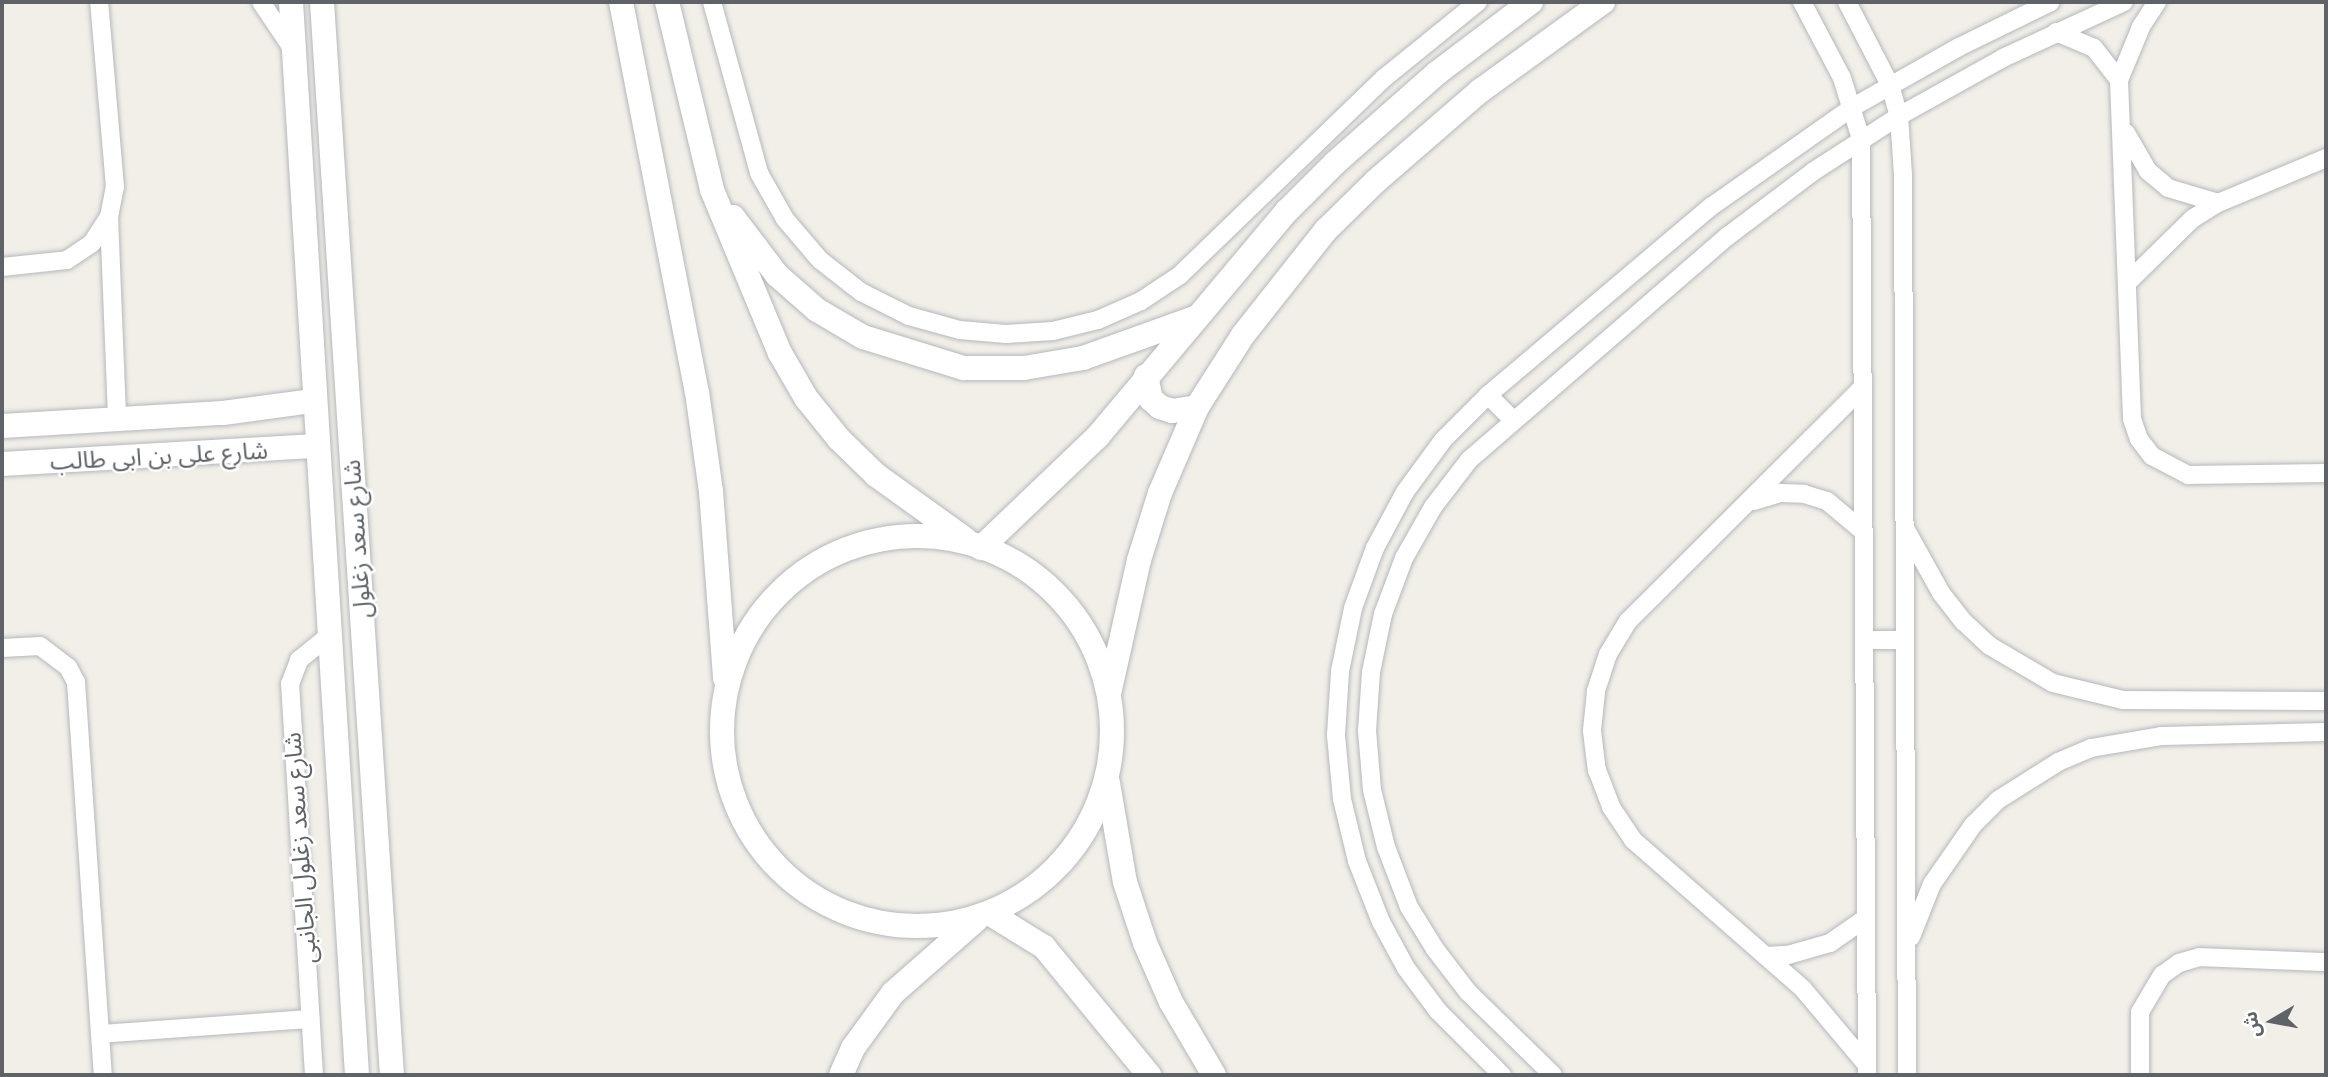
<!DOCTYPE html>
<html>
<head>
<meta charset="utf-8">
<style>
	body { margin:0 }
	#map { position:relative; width:2328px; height:1077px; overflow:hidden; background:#f1efe8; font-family:"Open Sans","Noto Sans Arabic",sans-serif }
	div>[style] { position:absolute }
	.roads { filter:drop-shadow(0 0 2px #b5b8bc) drop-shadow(0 0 2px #b5b8bc) }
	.street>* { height:18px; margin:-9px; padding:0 9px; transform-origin:9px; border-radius:9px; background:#fff }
	.secondary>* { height:24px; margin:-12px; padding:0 12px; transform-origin:12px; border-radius:12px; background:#fff }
	.secondary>.ring { margin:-12px; padding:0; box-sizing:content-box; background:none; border:24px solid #fff; border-radius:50% }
	span { translate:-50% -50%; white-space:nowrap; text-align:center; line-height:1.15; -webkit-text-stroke:5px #fff; paint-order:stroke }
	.street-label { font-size:24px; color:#5f6368 }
	.frame { position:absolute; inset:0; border:4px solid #5f6368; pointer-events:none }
	.north { position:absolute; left:2237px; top:986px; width:70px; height:70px; -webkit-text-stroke:5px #fff; paint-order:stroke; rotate:260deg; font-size:19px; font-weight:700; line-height:28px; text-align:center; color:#5f6368 }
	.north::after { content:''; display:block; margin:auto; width:24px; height:32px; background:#5f6368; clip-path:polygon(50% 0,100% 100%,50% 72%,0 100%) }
</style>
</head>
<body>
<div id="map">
	<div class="roads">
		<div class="street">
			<i style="left:261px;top:2px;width:59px;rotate:56deg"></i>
			<i style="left:712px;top:2px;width:177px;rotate:74.6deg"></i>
			<i style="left:759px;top:173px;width:53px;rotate:60.5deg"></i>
			<i style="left:785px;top:219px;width:54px;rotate:49.5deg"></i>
			<i style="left:820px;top:260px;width:52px;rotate:38deg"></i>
			<i style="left:861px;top:292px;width:54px;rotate:26.6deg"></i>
			<i style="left:909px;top:316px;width:53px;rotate:15.4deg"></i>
			<i style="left:960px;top:330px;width:46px;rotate:5deg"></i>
			<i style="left:1006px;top:334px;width:47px;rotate:-3.7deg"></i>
			<i style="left:1053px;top:331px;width:46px;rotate:-13.7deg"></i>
			<i style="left:1098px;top:320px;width:47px;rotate:-23.8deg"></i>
			<i style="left:1141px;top:301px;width:47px;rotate:-33.7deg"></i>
			<i style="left:1180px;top:275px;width:284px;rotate:-44deg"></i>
			<i style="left:1384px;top:78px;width:121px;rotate:-39deg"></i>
			<i style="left:1802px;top:2px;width:86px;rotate:62.2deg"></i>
			<i style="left:1842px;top:78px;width:64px;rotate:72.7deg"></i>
			<i style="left:1861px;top:139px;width:936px;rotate:89.63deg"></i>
			<i style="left:1847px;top:2px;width:93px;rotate:62.6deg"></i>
			<i style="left:1890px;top:85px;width:32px;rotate:74deg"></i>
			<i style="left:1899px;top:116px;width:59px;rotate:86.1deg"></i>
			<i style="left:1903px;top:175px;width:900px;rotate:89.75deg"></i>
			<i style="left:2157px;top:2px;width:30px;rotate:123deg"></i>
			<i style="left:2141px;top:27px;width:57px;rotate:112.5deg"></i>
			<i style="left:2119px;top:80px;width:339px;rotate:87.8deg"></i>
			<i style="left:2132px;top:419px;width:21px;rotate:71deg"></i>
			<i style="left:2139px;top:439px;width:21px;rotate:53deg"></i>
			<i style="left:2152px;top:456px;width:41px;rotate:27.8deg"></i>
			<i style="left:2188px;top:475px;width:138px;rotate:-0.8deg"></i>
			<i style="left:2056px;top:32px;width:41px;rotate:22.8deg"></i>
			<i style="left:2094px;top:48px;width:41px;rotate:52deg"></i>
			<i style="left:2126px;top:133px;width:44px;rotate:59.9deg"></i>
			<i style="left:2148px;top:171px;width:26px;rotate:40deg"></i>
			<i style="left:2168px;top:188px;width:52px;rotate:16.7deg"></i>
			<i style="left:109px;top:217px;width:202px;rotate:87.7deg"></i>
			<i style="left:2px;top:267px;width:65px;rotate:-6.1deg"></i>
			<i style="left:67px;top:260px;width:30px;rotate:-34deg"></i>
			<i style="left:92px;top:243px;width:31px;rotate:-57deg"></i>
			<i style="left:109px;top:217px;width:31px;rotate:-79deg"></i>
			<i style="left:115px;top:187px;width:186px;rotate:-94.9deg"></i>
			<i style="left:2128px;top:282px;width:90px;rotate:-44.5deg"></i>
			<i style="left:2192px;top:219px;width:31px;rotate:-32deg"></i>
			<i style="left:2218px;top:203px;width:117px;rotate:-22.6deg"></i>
			<i style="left:1863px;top:387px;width:332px;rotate:135.1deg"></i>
			<i style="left:1628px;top:621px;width:39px;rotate:121deg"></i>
			<i style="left:1608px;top:654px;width:40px;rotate:108deg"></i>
			<i style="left:1596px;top:692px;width:39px;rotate:96deg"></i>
			<i style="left:1592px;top:731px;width:39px;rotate:83deg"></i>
			<i style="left:1597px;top:770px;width:40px;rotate:69deg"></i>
			<i style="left:1611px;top:807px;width:40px;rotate:56deg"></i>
			<i style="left:1633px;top:840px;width:226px;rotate:41.2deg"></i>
			<i style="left:1803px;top:989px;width:99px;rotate:49.9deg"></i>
			<i style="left:1488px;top:395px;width:34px;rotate:45deg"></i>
			<i style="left:1754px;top:501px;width:28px;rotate:-17deg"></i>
			<i style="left:1781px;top:493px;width:23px;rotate:2deg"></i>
			<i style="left:1804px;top:494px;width:24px;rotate:17deg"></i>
			<i style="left:1827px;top:501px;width:48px;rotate:40deg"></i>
			<i style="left:1906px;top:530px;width:72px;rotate:60.9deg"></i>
			<i style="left:1941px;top:593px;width:37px;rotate:52deg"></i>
			<i style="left:1964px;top:622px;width:35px;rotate:43deg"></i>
			<i style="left:1990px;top:646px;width:73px;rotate:30.4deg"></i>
			<i style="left:2053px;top:683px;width:72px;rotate:13.7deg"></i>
			<i style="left:2123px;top:700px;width:203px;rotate:0.3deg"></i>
			<i style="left:1865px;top:640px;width:40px"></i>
			<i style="left:2px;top:648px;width:38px;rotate:-3deg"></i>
			<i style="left:40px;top:646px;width:35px;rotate:37deg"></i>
			<i style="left:68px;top:667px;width:17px;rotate:62deg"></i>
			<i style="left:76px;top:682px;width:394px;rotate:86.1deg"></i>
			<i style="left:1911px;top:937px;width:57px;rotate:-68.4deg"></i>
			<i style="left:1932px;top:884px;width:72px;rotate:-55.2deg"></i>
			<i style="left:1973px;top:825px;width:35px;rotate:-45deg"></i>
			<i style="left:1998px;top:800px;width:71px;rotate:-32.3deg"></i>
			<i style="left:2058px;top:762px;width:36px;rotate:-23deg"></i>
			<i style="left:2091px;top:748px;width:71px;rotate:-9.7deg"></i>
			<i style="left:2161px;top:736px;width:165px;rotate:-1.4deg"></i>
			<i style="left:1766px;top:956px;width:22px;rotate:-3deg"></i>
			<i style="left:1788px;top:955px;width:44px;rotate:-15.9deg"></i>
			<i style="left:1830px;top:943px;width:44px;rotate:-34.8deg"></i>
			<i style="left:100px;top:1034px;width:211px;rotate:-4.1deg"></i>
			<i style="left:314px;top:1075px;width:392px;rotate:-93.5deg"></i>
			<i style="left:290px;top:684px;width:26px;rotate:-69deg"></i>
			<i style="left:299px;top:660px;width:36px;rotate:-39deg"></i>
			<i style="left:1502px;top:1075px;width:91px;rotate:-135deg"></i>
			<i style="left:1438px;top:1011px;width:54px;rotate:-126.7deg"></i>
			<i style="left:1406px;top:968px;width:52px;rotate:-118.5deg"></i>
			<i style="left:1381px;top:922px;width:66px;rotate:-111.5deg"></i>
			<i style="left:1357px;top:861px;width:64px;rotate:-103.6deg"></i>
			<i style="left:1342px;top:799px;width:64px;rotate:-95.4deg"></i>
			<i style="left:1336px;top:735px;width:64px;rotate:-86.4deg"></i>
			<i style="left:1340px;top:671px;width:64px;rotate:-78.3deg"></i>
			<i style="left:1353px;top:608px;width:64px;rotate:-69.9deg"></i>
			<i style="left:1375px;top:548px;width:64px;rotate:-61.8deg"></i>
			<i style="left:1405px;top:492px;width:64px;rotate:-53.8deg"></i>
			<i style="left:1443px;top:440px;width:64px;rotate:-45deg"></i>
			<i style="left:1488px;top:395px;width:293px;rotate:-40.2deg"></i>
			<i style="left:1712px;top:206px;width:172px;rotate:-35.1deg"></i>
			<i style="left:1853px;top:107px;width:122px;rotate:-29.5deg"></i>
			<i style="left:1959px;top:47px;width:102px;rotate:-26.1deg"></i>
			<i style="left:1553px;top:1075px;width:119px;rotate:-135.7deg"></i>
			<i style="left:1468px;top:992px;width:54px;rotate:-127.5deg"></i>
			<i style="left:1435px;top:949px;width:49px;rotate:-121.8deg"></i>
			<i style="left:1409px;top:907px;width:64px;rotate:-111deg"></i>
			<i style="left:1386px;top:847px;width:59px;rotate:-103.8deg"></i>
			<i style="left:1372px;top:790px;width:59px;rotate:-94.8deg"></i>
			<i style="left:1367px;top:731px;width:59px;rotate:-86.1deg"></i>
			<i style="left:1371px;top:672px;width:59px;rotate:-78.3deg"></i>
			<i style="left:1383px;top:614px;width:60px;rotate:-69.4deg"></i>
			<i style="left:1404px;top:558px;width:59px;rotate:-60.4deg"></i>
			<i style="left:1433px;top:507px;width:59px;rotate:-52.5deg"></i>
			<i style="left:1469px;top:460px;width:342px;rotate:-40.9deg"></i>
			<i style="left:1728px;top:236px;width:108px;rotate:-37.1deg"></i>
			<i style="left:1814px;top:171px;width:101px;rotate:-32.9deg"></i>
			<i style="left:1899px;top:116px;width:119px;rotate:-29.1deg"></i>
			<i style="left:2003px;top:58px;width:133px;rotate:-24.8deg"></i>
			<i style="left:2140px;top:1075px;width:63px;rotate:-90deg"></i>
			<i style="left:2140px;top:1012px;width:43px;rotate:-59.3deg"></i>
			<i style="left:2162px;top:975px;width:21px;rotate:-35deg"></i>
			<i style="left:2179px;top:963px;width:22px;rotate:-16deg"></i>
			<i style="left:2200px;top:957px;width:126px;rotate:2.3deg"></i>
		</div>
		<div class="secondary">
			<i style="left:291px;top:2px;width:1075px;rotate:86.48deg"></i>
			<i style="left:322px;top:2px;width:1075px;rotate:86.27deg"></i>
			<i style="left:621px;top:2px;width:397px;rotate:79deg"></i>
			<i style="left:697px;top:392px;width:100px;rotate:82deg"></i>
			<i style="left:711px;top:491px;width:188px;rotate:85.7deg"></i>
			<i style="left:667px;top:2px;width:193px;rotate:76.5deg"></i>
			<i style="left:712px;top:190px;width:177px;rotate:67.4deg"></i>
			<i style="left:780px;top:353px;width:52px;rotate:60deg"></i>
			<i style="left:806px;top:398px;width:53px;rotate:51.2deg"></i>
			<i style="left:839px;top:439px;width:52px;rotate:44.2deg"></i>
			<i style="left:876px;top:475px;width:110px;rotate:35.7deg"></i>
			<i style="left:733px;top:217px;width:73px;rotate:52.8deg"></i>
			<i style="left:777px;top:275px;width:53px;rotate:41.2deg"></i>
			<i style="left:817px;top:310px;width:53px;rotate:30.4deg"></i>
			<i style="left:863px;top:337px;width:106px;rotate:17.1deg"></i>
			<i style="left:964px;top:368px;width:60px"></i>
			<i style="left:1024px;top:368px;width:60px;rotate:-9.6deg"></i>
			<i style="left:1083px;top:358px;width:119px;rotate:-19.7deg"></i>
			<i style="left:1146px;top:376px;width:24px;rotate:78deg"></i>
			<i style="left:1151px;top:399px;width:12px;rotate:42deg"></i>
			<i style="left:1160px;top:407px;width:13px;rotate:18deg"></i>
			<i style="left:1172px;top:411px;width:25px;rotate:-9deg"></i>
			<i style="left:2px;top:426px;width:221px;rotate:-3.4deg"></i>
			<i style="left:223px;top:413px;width:91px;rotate:-7.6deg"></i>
			<i style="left:2px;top:464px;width:315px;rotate:-3.3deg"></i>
			<i class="ring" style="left:722px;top:536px;width:366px;height:366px"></i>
			<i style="left:981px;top:548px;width:162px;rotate:-43.7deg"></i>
			<i style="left:1098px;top:436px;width:294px;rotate:-50deg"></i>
			<i style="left:1287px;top:211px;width:68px;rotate:-45deg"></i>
			<i style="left:1335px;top:163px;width:136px;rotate:-41.4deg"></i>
			<i style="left:1437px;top:73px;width:118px;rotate:-37.1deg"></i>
			<i style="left:1109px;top:694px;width:137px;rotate:-77.4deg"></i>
			<i style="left:1139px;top:560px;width:70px;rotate:-72.6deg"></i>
			<i style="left:1160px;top:493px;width:94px;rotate:-66.7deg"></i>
			<i style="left:1197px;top:407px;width:85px;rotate:-57.4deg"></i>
			<i style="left:1243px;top:335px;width:134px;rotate:-51.7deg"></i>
			<i style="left:1326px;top:230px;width:70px;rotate:-44.4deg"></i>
			<i style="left:1376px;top:181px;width:138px;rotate:-40.9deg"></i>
			<i style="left:1480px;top:91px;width:152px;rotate:-35.9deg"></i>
			<i style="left:1108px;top:783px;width:100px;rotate:80.3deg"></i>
			<i style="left:1125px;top:882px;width:64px;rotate:71.8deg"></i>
			<i style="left:1145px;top:943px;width:64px;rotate:66.2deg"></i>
			<i style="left:1171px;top:1002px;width:85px;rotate:59.5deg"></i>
			<i style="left:989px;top:913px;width:65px;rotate:31.7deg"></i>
			<i style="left:1044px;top:947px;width:166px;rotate:50.6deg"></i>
			<i style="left:841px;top:1075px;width:30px;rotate:-66deg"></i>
			<i style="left:853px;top:1048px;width:68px;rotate:-54deg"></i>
			<i style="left:893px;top:993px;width:111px;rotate:-41.3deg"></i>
		</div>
	</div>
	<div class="street-label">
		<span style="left:159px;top:455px;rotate:-3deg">شارع على بن ابى طالب</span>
		<span style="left:356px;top:539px;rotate:-94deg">شارع سعد زغلول</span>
		<span style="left:299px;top:848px;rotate:-94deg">شارع سعد زغلول الجانبى</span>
	</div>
	<div class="frame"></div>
	<div class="north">ش</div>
</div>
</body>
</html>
